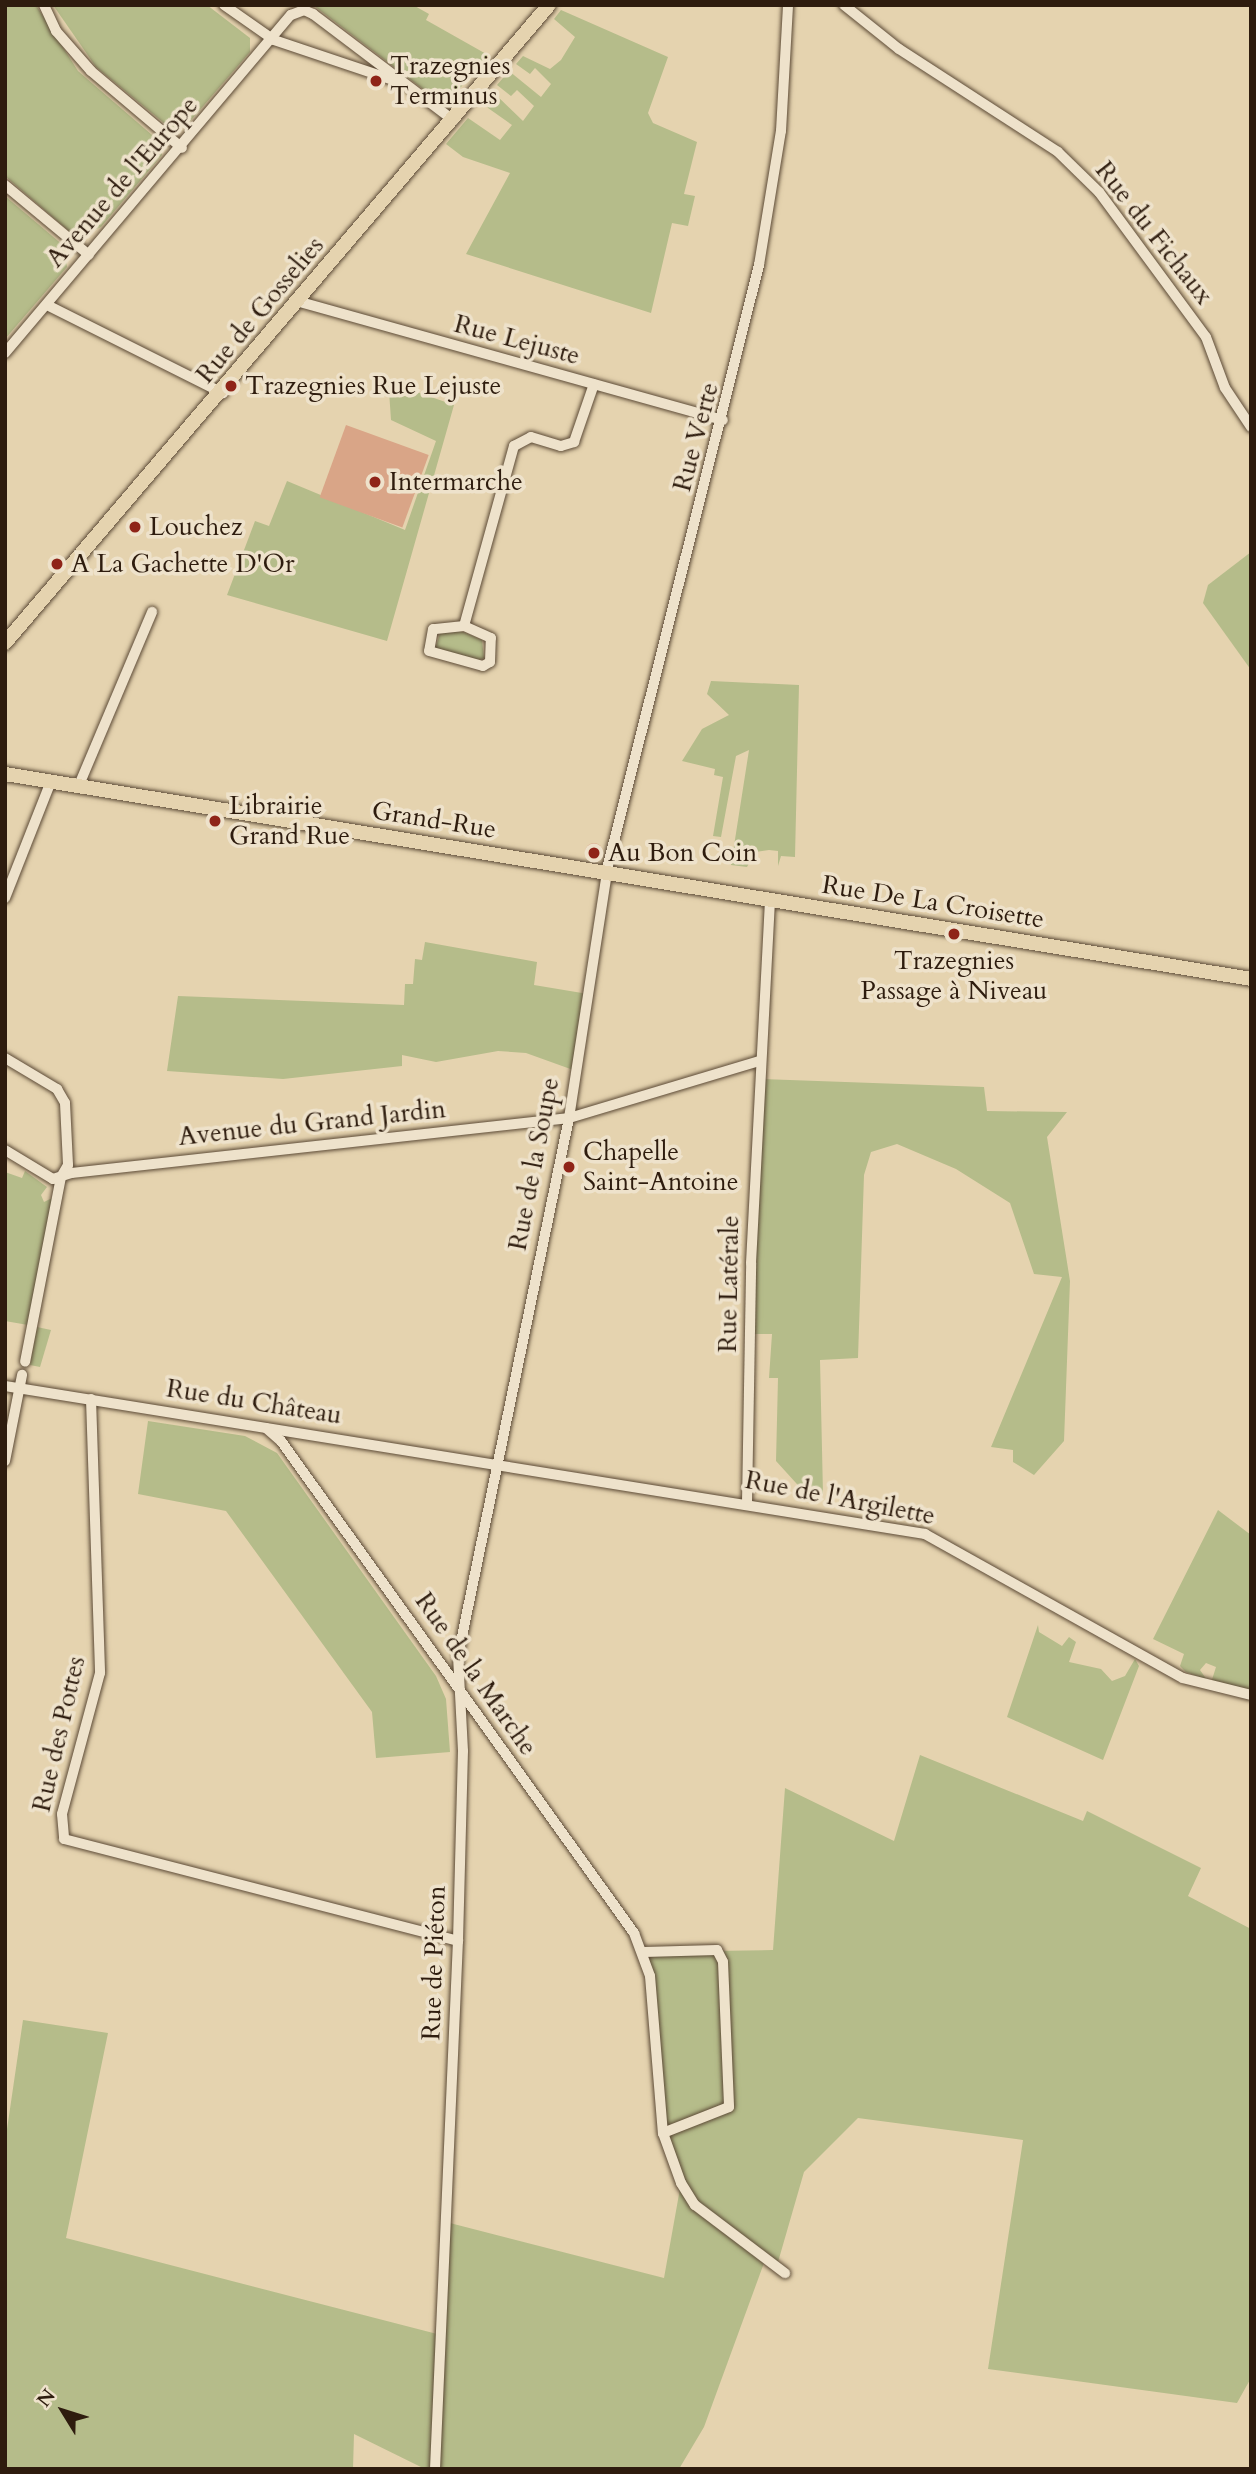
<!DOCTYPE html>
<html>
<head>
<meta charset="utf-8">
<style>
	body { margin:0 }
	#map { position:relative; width:1256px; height:2474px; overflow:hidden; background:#e5d3af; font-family:Cardo,serif }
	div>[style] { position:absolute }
	.green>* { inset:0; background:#b5bc8a }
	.building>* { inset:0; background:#d9a587; transform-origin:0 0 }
	.round { border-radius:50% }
	.roads { filter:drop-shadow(0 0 2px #5c4a36) drop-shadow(0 0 2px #5c4a36) }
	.minor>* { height:10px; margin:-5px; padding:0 5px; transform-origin:5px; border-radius:5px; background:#eee2cb }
	.major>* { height:14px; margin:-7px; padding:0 7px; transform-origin:7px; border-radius:7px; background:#e5d3af }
	.dots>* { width:19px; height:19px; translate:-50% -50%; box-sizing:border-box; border:4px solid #eee2cb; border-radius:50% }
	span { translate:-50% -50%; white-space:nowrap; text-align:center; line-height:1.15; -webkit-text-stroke:7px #eee2cb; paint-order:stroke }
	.poi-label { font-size:26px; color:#2e1c0e }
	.left { translate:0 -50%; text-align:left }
	.street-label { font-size:26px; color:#2e1c0e }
	.frame { position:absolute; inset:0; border:7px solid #2e1c0e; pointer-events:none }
	.north { position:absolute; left:28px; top:2376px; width:70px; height:70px; -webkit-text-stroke:5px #eee2cb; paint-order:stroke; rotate:308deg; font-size:19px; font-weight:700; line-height:28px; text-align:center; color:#2e1c0e }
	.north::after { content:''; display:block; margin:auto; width:24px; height:32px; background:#2e1c0e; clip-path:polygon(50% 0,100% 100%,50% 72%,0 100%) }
</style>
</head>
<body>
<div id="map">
	<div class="green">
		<i style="clip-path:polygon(5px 5px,36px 5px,78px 71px,159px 141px,162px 155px,101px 227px,77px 238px,5px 176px)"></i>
		<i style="clip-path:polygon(53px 5px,207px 5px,250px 38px,250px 52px,186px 126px,170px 128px,96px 67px)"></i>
		<i style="clip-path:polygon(313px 5px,413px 5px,429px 14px,426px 20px,488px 55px,445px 106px)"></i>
		<i style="clip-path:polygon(561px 10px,668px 57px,648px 113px,653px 123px,697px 142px,684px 194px,695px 196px,688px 226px,672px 223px,651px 313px,466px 254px,510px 173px,463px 157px,446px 144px,468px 118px,500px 140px,512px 125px,488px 108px,485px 99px,492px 91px,523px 121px,534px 106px,517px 90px,511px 96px,497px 85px,509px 71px,541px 97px,551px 84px,535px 68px,530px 74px,516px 64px,523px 56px,550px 69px,561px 60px,575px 37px,554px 19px)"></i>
		<i style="clip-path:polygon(5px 196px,64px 246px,67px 267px,5px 339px)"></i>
		<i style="clip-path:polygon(411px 390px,454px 405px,387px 641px,227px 595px,255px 521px,269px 526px,287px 481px,405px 530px,436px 441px,391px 420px,389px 391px,408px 397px)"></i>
		<i style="clip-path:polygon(1251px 552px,1251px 670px,1203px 603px,1208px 585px)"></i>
		<i style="clip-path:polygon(461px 631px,482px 640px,484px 658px,477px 661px,435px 650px,440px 633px)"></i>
		<i style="clip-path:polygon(711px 681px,799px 685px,795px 857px,781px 856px,778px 866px,778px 851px,769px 850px,755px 852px,747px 867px,731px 865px,749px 750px,736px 756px,721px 837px,713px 836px,723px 777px,714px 775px,715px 769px,682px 761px,702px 729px,729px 715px,707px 694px)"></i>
		<i style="clip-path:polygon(425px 942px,537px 962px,534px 985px,588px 994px,576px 1071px,526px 1053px,498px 1051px,436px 1062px,402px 1055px,402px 1066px,283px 1079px,167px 1071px,178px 996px,404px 1005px,405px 984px,413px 984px,415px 959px,422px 960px)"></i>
		<i style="clip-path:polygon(760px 1079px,984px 1087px,987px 1111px,1067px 1112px,1047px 1137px,1070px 1281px,1064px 1441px,1034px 1475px,1013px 1462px,1013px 1450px,991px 1447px,1062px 1277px,1034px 1274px,1010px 1203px,956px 1169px,897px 1144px,871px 1152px,864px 1175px,858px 1358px,820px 1360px,823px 1494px,806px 1494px,776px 1461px,778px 1378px,769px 1378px,772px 1334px,750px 1334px)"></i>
		<i style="clip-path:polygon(25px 1171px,47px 1187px,41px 1195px,44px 1202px,54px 1197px,28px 1325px,5px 1321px,5px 1172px,22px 1178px)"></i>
		<i style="clip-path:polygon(37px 1327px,51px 1330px,40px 1367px,30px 1365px)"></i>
		<i style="clip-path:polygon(148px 1421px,245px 1436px,277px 1453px,436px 1676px,446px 1699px,450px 1752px,376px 1758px,372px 1712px,226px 1511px,138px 1494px)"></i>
		<i style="clip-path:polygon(1218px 1510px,1251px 1535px,1251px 1695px,1209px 1689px,1216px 1667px,1206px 1663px,1200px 1670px,1207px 1680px,1186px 1672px,1180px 1666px,1184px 1654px,1153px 1639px)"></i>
		<i style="clip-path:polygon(1038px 1625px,1039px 1632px,1062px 1646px,1069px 1637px,1076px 1642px,1069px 1662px,1101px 1669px,1112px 1681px,1125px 1676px,1135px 1659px,1139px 1666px,1103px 1760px,1007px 1717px)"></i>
		<i style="clip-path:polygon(920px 1755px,1083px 1821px,1087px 1811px,1201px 1868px,1188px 1896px,1251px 1929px,1251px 2378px,1237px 2403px,988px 2369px,1023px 2140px,858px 2118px,804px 2172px,776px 2269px,764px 2263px,704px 2427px,679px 2469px,425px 2469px,354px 2434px,353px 2469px,5px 2469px,5px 2143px,23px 2020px,108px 2033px,66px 2238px,441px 2335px,446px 2222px,664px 2278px,681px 2183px,670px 2154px,644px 1952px,773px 1950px,785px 1788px,894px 1841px)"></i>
	</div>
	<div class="building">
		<i style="left:346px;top:425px;width:88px;height:77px;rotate:20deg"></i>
		<i class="round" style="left:585px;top:843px;width:18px;height:18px"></i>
	</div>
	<div class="roads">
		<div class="minor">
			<i style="left:44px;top:5px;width:29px;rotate:65deg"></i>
			<i style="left:56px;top:31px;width:53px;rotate:48.8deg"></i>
			<i style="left:91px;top:71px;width:119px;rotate:40.2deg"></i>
			<i style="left:224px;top:5px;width:61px;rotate:35deg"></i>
			<i style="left:274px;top:40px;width:132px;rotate:18.6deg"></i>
			<i style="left:844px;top:5px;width:70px;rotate:38.7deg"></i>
			<i style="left:899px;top:49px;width:189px;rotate:32.9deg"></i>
			<i style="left:1058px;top:152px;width:57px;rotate:44.3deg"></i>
			<i style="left:1099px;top:192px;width:180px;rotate:53.6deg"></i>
			<i style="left:1206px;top:337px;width:54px;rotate:69.6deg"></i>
			<i style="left:1225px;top:388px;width:47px;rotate:56.3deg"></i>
			<i style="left:5px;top:185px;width:109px;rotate:39.8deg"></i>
			<i style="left:300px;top:302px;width:439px;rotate:15.6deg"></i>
			<i style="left:47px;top:305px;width:197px;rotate:26.6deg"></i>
			<i style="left:5px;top:353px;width:443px;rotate:-49.8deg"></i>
			<i style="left:291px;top:15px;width:14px;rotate:-21deg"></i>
			<i style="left:304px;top:10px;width:10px;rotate:24deg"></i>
			<i style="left:313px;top:14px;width:176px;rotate:37.1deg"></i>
			<i style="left:464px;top:626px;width:31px;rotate:174deg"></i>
			<i style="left:433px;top:629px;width:22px;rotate:100deg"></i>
			<i style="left:429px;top:651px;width:56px;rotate:15.5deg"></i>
			<i style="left:483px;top:666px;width:8px;rotate:-30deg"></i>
			<i style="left:490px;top:662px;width:24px;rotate:-88deg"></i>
			<i style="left:491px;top:638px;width:30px;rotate:-156deg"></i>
			<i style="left:464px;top:626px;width:187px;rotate:-74.5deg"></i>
			<i style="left:514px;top:446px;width:19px;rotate:-28deg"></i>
			<i style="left:531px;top:437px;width:31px;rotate:17deg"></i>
			<i style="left:561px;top:446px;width:14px;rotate:-17deg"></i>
			<i style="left:574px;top:442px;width:61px;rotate:-71deg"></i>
			<i style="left:79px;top:785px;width:188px;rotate:-67.1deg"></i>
			<i style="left:5px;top:898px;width:126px;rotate:-68.5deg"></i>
			<i style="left:5px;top:1058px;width:61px;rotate:30.8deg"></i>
			<i style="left:57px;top:1089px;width:16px;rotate:60deg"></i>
			<i style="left:65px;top:1103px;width:62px;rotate:87.2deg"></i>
			<i style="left:68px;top:1165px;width:14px;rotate:120deg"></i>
			<i style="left:61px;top:1177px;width:188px;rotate:101deg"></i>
			<i style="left:5px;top:1150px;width:56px;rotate:31.1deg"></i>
			<i style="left:53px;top:1179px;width:20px;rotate:-18deg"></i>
			<i style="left:72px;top:1173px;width:500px;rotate:-6.31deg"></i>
			<i style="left:569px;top:1118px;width:198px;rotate:-16.7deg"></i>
			<i style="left:5px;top:1386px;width:932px;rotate:9.14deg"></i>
			<i style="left:925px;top:1534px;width:295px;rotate:29.2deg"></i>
			<i style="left:1183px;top:1678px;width:70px;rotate:14deg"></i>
			<i style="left:91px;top:1399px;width:274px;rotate:88.1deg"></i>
			<i style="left:100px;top:1673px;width:146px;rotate:105.1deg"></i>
			<i style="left:62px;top:1814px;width:25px;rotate:85deg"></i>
			<i style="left:64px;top:1839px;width:407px;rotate:14.5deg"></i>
			<i style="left:266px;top:1428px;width:20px;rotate:41deg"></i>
			<i style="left:281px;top:1441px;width:606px;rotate:54.34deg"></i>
			<i style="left:634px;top:1933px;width:46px;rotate:69.6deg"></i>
			<i style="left:650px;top:1976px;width:158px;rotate:85.3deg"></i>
			<i style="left:663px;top:2133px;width:53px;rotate:70.2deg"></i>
			<i style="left:681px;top:2183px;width:26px;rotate:58deg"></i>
			<i style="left:695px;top:2205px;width:113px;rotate:37.1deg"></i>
			<i style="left:5px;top:1461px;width:88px;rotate:-78.8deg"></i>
			<i style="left:747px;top:1503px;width:240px;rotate:-89deg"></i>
			<i style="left:751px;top:1263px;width:363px;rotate:-87deg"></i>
			<i style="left:644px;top:1952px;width:73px;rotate:-1.6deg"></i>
			<i style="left:717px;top:1950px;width:13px;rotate:63deg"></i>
			<i style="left:723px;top:1962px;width:145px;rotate:87.6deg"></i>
			<i style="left:729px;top:2107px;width:71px;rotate:158.5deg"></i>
			<i style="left:435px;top:2469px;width:529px;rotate:-87.51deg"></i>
			<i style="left:458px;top:1941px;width:190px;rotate:-88.5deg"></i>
			<i style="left:463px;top:1751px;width:95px;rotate:-93deg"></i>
			<i style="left:458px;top:1656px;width:549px;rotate:-78.34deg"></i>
			<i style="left:569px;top:1118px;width:256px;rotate:-81.2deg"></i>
			<i style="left:608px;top:865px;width:619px;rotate:-75.87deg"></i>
			<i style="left:759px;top:265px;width:136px;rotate:-80.7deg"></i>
			<i style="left:781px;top:131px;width:126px;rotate:-86.8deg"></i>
		</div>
		<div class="major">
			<i style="left:5px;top:643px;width:838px;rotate:-49.55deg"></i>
			<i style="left:5px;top:774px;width:1263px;rotate:9.34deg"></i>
		</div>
	</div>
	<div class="dots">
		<i style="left:376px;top:81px;background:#8f2418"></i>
		<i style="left:231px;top:386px;background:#8f2418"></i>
		<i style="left:375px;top:482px;background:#8f2418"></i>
		<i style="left:135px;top:527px;background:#8f2418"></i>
		<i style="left:57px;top:564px;background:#8f2418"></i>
		<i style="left:215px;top:821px;background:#8f2418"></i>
		<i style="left:594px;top:853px;background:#8f2418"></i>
		<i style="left:954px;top:934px;background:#8f2418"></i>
		<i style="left:569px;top:1167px;background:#8f2418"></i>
	</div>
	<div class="poi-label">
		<span class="left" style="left:390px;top:81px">Trazegnies<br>Terminus</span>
		<span class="left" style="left:245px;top:386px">Trazegnies Rue Lejuste</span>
		<span class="left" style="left:389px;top:482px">Intermarche</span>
		<span class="left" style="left:149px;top:527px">Louchez</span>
		<span class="left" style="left:71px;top:564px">A La Gachette D'Or</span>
		<span class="left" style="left:229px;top:821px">Librairie<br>Grand Rue</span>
		<span class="left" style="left:608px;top:853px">Au Bon Coin</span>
		<span style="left:954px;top:976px">Trazegnies<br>Passage à Niveau</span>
		<span class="left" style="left:583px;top:1167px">Chapelle<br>Saint-Antoine</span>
	</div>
	<div class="street-label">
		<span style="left:122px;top:182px;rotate:-49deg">Avenue de l'Europe</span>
		<span style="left:1154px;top:233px;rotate:52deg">Rue du Fichaux</span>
		<span style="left:260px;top:310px;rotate:-50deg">Rue de Gosselies</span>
		<span style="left:517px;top:340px;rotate:15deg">Rue Lejuste</span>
		<span style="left:696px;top:437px;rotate:-75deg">Rue Verte</span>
		<span style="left:434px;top:820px;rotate:9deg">Grand-Rue</span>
		<span style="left:933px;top:902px;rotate:9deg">Rue De La Croisette</span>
		<span style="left:312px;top:1123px;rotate:-6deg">Avenue du Grand Jardin</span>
		<span style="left:534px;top:1164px;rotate:-79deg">Rue de la Soupe</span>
		<span style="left:729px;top:1284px;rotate:-89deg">Rue Latérale</span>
		<span style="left:254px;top:1402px;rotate:9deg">Rue du Château</span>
		<span style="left:840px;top:1498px;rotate:11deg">Rue de l'Argilette</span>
		<span style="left:476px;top:1674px;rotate:55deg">Rue de la Marche</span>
		<span style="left:59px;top:1734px;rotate:-77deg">Rue des Pottes</span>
		<span style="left:434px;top:1963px;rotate:-88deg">Rue de Piéton</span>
	</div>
	<div class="frame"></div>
	<div class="north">N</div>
</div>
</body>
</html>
